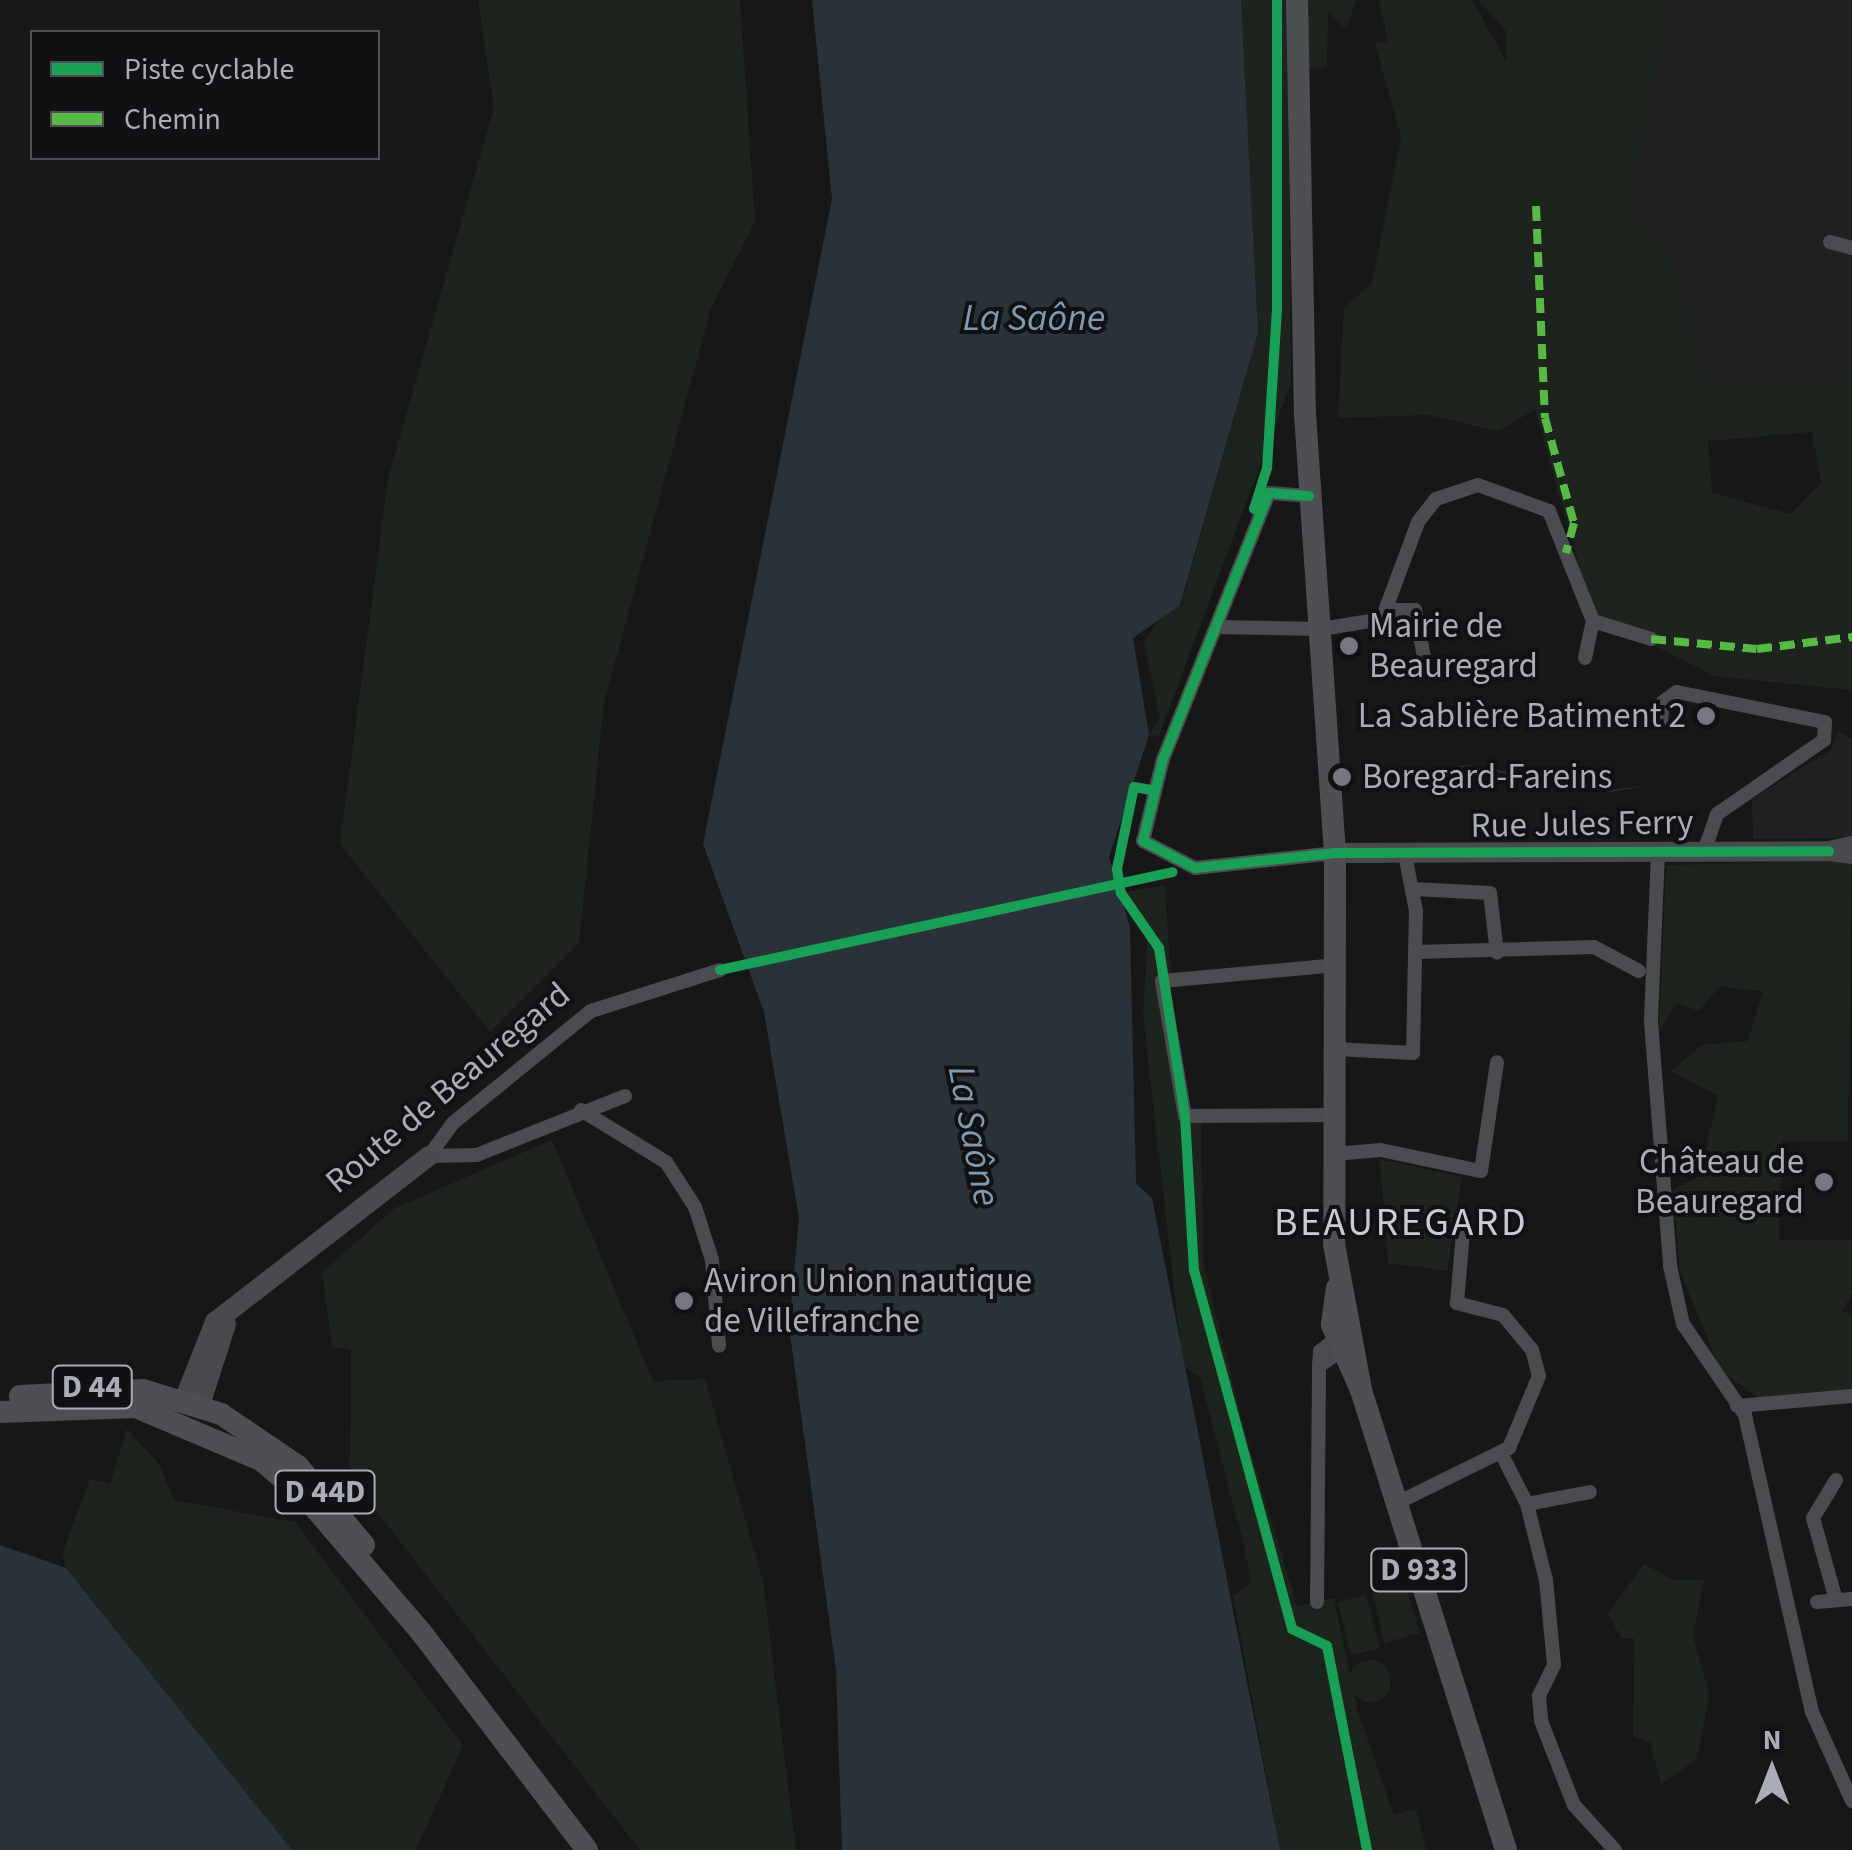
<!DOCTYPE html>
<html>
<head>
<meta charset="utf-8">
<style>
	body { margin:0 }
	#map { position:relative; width:1852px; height:1850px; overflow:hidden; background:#171717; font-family:"Source Sans 3",sans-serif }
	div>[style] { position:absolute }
	.built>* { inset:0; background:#212123 }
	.green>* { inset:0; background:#1d241e; transform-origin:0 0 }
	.round { border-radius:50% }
	.water>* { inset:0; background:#2a3239 }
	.street>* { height:14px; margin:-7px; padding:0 7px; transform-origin:7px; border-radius:7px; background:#4b4c50 }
	.secondary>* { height:20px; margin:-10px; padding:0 10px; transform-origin:10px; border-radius:10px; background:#4a4a4e }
	.primary>* { height:22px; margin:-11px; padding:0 11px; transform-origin:11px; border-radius:11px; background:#4d4f52 }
	.quiet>* { height:8px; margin-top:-4px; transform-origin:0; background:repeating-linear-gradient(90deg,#58b947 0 15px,transparent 0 23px) }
	.cycleway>* { height:10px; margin:-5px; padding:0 5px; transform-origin:5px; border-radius:5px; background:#1a9f57 }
	.dots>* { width:28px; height:28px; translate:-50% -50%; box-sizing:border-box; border:5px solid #111113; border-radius:50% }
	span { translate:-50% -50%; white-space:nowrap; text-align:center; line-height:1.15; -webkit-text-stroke:8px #111113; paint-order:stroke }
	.shield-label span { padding:2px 8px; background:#111113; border:2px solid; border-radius:8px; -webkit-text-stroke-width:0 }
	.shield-label { font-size:32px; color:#a8adb8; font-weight:700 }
	.poi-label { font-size:35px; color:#a8adb8 }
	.left { translate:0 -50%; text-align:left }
	.right { translate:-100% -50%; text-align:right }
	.street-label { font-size:35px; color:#a8adb8 }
	.water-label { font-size:38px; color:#7f9bb3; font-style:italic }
	.quarter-label { font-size:40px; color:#c9ccd4; letter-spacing:2.5px }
	.legend { position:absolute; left:30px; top:30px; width:350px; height:130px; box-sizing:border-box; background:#111113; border:2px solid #4d4f55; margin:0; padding:12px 18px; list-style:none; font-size:30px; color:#a8adb8 }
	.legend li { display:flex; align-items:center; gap:20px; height:50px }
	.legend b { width:50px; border:2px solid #4d4f55 }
	.north { position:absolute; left:1722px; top:1720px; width:100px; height:100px; -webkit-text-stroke:8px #111113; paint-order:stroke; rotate:0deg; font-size:28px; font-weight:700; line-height:40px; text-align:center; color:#a8adb8 }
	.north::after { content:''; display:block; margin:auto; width:35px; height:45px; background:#a8adb8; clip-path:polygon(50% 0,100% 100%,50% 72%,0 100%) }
</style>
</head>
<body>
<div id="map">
	<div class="built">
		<i style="clip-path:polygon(1669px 0,1852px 0,1852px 372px,1708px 378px,1669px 249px,1629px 204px)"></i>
		<i style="clip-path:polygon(1838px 731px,1852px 739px,1852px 838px,1753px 839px,1752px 799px,1831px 750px)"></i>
	</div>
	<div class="green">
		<i style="clip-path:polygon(478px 0,740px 0,755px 222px,711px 308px,604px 702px,579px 943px,490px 1032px,340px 844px,388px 479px,494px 108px)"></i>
		<i style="clip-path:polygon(1241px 0,1356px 0,1346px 29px,1328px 12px,1327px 67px,1288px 73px,1291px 383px,1159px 736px,1149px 735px,1160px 716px,1144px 643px,1159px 617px,1181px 605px,1258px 333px)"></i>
		<i style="clip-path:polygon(evenodd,1379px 0,1472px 0,1506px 61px,1506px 31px,1478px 0,1669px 0,1629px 204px,1669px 249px,1708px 378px,1852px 372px,1852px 690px,1715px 676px,1593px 615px,1535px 409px,1499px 431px,1428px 415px,1338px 418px,1344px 308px,1372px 283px,1401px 137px,1375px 43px,1388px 41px,1379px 0,1812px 432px,1821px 483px,1791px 514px,1712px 493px,1708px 441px,1812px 432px)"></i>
		<i style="clip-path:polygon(1852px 861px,1848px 1141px,1782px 1141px,1779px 1240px,1852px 1240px,1852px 1293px,1842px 1311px,1852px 1314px,1852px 1391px,1760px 1399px,1721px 1371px,1680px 1272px,1673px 1190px,1700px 1176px,1718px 1096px,1671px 1071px,1702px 1045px,1748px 1041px,1763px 991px,1719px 987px,1699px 1011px,1677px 1003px,1659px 1031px,1666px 865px)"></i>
		<i style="clip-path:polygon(1165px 885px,1171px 980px,1163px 981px,1185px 1116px,1201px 1123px,1203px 1262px,1246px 1436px,1297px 1606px,1334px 1598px,1357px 1709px,1394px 1815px,1416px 1809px,1426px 1850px,1280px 1850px,1233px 1596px,1251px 1583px,1244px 1545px,1200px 1377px,1183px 1366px,1143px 1015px,1148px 927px,1121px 893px)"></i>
		<i style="clip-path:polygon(552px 1140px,653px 1381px,705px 1379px,763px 1582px,796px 1850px,640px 1850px,350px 1477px,351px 1349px,332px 1348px,322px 1272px,395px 1208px)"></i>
		<i style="clip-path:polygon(1380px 1159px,1462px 1177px,1447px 1271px,1388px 1263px)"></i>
		<i style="clip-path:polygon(127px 1429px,159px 1464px,174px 1500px,295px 1522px,463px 1745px,416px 1850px,292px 1850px,66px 1568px,62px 1554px,90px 1479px,110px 1484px)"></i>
		<i style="clip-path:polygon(1644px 1564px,1674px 1580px,1704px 1580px,1693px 1635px,1709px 1696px,1697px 1759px,1661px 1784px,1650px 1742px,1633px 1736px,1634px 1638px,1621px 1638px,1608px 1613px)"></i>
		<i style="clip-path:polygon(1402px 1576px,1420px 1633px,1384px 1643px,1371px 1584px)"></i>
		<i style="left:1366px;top:1595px;width:55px;height:29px;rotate:76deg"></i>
		<i class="round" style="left:1349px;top:1660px;width:42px;height:42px"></i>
	</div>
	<div class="water">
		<i style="clip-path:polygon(812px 0,1241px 0,1258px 333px,1180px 605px,1133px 638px,1149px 735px,1109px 857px,1130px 927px,1136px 1184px,1152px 1198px,1280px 1850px,842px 1850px,836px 1670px,789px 1326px,799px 1218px,764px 1012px,703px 844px,832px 199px)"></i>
		<i style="clip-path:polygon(1468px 765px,1609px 790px,1646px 786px,1609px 792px,1468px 767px,1382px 776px)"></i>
		<i style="clip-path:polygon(0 1545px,66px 1568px,292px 1850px,0 1850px)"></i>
	</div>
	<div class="street">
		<i style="left:1830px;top:242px;width:23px;rotate:15deg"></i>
		<i style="left:1309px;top:496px;width:40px;rotate:-175.7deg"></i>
		<i style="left:1269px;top:493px;width:286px;rotate:111.7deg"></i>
		<i style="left:1163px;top:759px;width:84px;rotate:103.7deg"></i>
		<i style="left:1143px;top:841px;width:59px;rotate:27.4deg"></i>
		<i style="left:1195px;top:868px;width:141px;rotate:-6.1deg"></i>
		<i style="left:1387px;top:610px;width:28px"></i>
		<i style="left:1415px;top:610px;width:48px;rotate:79.2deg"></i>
		<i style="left:1216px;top:627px;width:105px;rotate:1.1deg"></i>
		<i style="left:1321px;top:629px;width:62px;rotate:-9.3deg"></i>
		<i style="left:1382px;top:619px;width:103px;rotate:-69.6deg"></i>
		<i style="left:1418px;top:522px;width:29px;rotate:-52deg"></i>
		<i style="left:1436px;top:499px;width:44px;rotate:-18.4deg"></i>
		<i style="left:1478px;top:485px;width:76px;rotate:20.1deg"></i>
		<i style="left:1549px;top:511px;width:118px;rotate:68.2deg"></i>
		<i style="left:1593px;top:621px;width:61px;rotate:17.2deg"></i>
		<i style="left:1585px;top:658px;width:38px;rotate:-78deg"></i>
		<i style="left:1661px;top:720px;width:18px;rotate:-84deg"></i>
		<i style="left:1663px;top:702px;width:17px;rotate:-36deg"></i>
		<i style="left:1677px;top:692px;width:151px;rotate:11.5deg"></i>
		<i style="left:1825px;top:722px;width:18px;rotate:93deg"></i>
		<i style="left:1824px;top:740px;width:130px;rotate:145.3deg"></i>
		<i style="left:1717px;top:814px;width:36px;rotate:109deg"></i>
		<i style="left:1658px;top:852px;width:170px;rotate:92.4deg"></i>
		<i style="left:1651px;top:1022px;width:245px;rotate:85.5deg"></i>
		<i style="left:1670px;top:1266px;width:59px;rotate:77.4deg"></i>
		<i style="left:1683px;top:1324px;width:110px;rotate:55.7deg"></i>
		<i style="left:1745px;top:1415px;width:304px;rotate:77.3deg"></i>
		<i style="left:1812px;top:1712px;width:98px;rotate:65.8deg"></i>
		<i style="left:1414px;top:889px;width:76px;rotate:3deg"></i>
		<i style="left:1490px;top:893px;width:60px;rotate:83.3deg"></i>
		<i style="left:1415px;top:952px;width:179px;rotate:-1.6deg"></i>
		<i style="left:1594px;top:947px;width:51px;rotate:28.1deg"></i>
		<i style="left:1335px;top:1049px;width:78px;rotate:2.9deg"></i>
		<i style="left:1413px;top:1053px;width:142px;rotate:-88.8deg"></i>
		<i style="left:1416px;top:911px;width:57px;rotate:-101.1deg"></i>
		<i style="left:625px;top:1096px;width:159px;rotate:158.3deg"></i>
		<i style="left:477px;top:1155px;width:48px;rotate:178.8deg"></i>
		<i style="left:429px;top:1156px;width:41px;rotate:-54deg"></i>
		<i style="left:453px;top:1123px;width:178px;rotate:-39.1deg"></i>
		<i style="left:591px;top:1011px;width:135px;rotate:-17.6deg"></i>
		<i style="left:581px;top:1110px;width:100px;rotate:31.5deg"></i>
		<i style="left:666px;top:1162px;width:54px;rotate:57.2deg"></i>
		<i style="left:695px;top:1207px;width:56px;rotate:72.2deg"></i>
		<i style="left:712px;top:1260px;width:86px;rotate:85.3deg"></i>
		<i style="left:1334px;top:1115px;width:149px;rotate:179.6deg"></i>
		<i style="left:1185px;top:1116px;width:137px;rotate:-99.7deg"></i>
		<i style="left:1162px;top:981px;width:176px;rotate:-5.2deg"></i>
		<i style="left:1334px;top:1154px;width:47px;rotate:-4.9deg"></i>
		<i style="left:1381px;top:1150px;width:102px;rotate:11.9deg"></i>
		<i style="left:1481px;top:1171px;width:110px;rotate:-81.6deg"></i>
		<i style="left:1338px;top:1337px;width:23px;rotate:142deg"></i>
		<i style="left:1320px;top:1351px;width:15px;rotate:94deg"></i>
		<i style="left:1319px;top:1366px;width:29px;rotate:-34deg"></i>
		<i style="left:1737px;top:1406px;width:115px;rotate:-5deg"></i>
		<i style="left:1501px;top:1453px;width:57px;rotate:63deg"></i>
		<i style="left:1527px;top:1504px;width:78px;rotate:76deg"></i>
		<i style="left:1546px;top:1580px;width:85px;rotate:84.6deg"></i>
		<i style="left:1554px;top:1665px;width:34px;rotate:116deg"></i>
		<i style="left:1539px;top:1696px;width:25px;rotate:85deg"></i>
		<i style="left:1541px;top:1721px;width:90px;rotate:68.6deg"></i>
		<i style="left:1574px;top:1805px;width:61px;rotate:47.7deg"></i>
		<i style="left:1836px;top:1480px;width:44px;rotate:121.2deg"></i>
		<i style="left:1813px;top:1518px;width:85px;rotate:74.3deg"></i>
		<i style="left:1397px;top:1503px;width:125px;rotate:-26.2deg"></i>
		<i style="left:1509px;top:1448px;width:78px;rotate:-67.4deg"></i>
		<i style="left:1539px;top:1376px;width:27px;rotate:-105deg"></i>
		<i style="left:1532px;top:1350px;width:45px;rotate:-129.6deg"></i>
		<i style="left:1503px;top:1315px;width:48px;rotate:-165.4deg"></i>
		<i style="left:1457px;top:1303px;width:72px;rotate:-85.2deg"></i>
		<i style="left:1527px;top:1504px;width:64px;rotate:-10.8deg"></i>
		<i style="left:1317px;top:1602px;width:236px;rotate:-89.5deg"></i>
		<i style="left:1817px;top:1602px;width:35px;rotate:-5deg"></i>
	</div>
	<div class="secondary">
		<i style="left:1852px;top:846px;width:24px;rotate:168deg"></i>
		<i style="left:1829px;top:851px;width:23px;rotate:7deg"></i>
		<i style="left:1335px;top:853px;width:494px;rotate:-0.2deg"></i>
		<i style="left:185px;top:1398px;width:82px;rotate:-68.5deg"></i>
		<i style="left:215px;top:1322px;width:271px;rotate:-37.8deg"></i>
		<i style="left:200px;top:1405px;width:85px;rotate:-72.2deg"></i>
	</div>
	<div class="primary">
		<i style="left:1297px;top:0;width:414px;rotate:88.9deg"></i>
		<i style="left:1305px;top:414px;width:440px;rotate:86.1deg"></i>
		<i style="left:1335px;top:853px;width:391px;rotate:90.1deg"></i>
		<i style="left:1334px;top:1244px;width:148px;rotate:79.5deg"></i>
		<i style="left:1337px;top:1288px;width:37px;rotate:98deg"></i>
		<i style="left:1332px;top:1325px;width:71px;rotate:66deg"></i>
		<i style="left:1361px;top:1390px;width:482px;rotate:72.5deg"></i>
		<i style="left:20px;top:1396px;width:123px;rotate:-2.8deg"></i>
		<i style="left:143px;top:1390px;width:82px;rotate:17.1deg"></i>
		<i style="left:221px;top:1414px;width:93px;rotate:34deg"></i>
		<i style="left:298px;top:1466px;width:103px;rotate:50.1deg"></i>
		<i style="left:0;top:1412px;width:136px;rotate:-2.1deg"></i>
		<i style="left:136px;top:1407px;width:136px;rotate:23deg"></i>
		<i style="left:261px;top:1460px;width:60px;rotate:40.3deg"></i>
		<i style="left:307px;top:1499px;width:175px;rotate:49.4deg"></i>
		<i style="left:421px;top:1632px;width:274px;rotate:52.7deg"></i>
	</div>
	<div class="quiet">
		<i style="left:1536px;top:206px;width:212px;rotate:87.6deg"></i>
		<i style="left:1545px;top:418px;width:109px;rotate:74.6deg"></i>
		<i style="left:1574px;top:523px;width:31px;rotate:105deg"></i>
		<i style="left:1651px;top:639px;width:106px;rotate:5.4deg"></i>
		<i style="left:1757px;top:649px;width:96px;rotate:-7.2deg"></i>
	</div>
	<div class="cycleway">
		<i style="left:1309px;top:496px;width:40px;rotate:-175.7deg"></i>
		<i style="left:1269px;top:493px;width:286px;rotate:111.7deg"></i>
		<i style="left:1163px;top:759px;width:84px;rotate:103.7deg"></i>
		<i style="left:1143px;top:841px;width:59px;rotate:27.4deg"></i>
		<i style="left:1195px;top:868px;width:141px;rotate:-6.1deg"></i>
		<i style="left:1335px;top:853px;width:494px;rotate:-0.2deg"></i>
		<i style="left:1254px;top:509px;width:43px;rotate:-72.4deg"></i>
		<i style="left:1267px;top:468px;width:157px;rotate:-86.4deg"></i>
		<i style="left:1277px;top:311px;width:311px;rotate:-90deg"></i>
		<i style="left:1151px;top:790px;width:17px;rotate:-170deg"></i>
		<i style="left:1134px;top:787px;width:84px;rotate:101.7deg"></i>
		<i style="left:1117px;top:869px;width:24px;rotate:81deg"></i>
		<i style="left:1121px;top:893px;width:67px;rotate:55.4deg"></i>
		<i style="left:1159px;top:948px;width:170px;rotate:81.2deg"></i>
		<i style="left:1185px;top:1116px;width:154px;rotate:86.7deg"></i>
		<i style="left:1194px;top:1270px;width:372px;rotate:74.7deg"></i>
		<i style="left:1292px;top:1629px;width:39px;rotate:26deg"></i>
		<i style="left:1327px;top:1646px;width:208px;rotate:78.9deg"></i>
		<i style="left:720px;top:970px;width:463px;rotate:-12.2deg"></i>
	</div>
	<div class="dots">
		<i style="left:1349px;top:646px;background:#757880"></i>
		<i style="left:1706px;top:716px;background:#757880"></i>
		<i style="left:1342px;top:777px;background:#757880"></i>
		<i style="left:1824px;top:1182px;background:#757880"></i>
		<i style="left:684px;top:1301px;background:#757880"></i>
	</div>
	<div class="shield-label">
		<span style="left:92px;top:1387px">D 44</span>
		<span style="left:325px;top:1492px">D 44D</span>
		<span style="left:1419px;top:1570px">D 933</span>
	</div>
	<div class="poi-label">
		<span class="left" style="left:1369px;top:646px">Mairie de<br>Beauregard</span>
		<span class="right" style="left:1686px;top:716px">La Sablière Batiment 2</span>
		<span class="left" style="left:1362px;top:777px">Boregard-Fareins</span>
		<span class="right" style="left:1804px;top:1182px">Château de<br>Beauregard</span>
		<span class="left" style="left:704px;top:1301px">Aviron Union nautique<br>de Villefranche</span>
	</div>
	<div class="street-label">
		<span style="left:1582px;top:824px;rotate:-1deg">Rue Jules Ferry</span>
		<span style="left:448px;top:1088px;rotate:-40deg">Route de Beauregard</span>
	</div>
	<div class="water-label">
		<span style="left:1034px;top:319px">La Saône</span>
		<span style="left:973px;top:1136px;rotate:79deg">La Saône</span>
	</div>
	<div class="quarter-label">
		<span style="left:1401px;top:1223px">BEAUREGARD</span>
	</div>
	<ul class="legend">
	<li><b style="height:12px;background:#1a9f57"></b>Piste cyclable</li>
	<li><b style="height:12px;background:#58b947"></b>Chemin</li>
	</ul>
	<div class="north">N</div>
</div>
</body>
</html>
